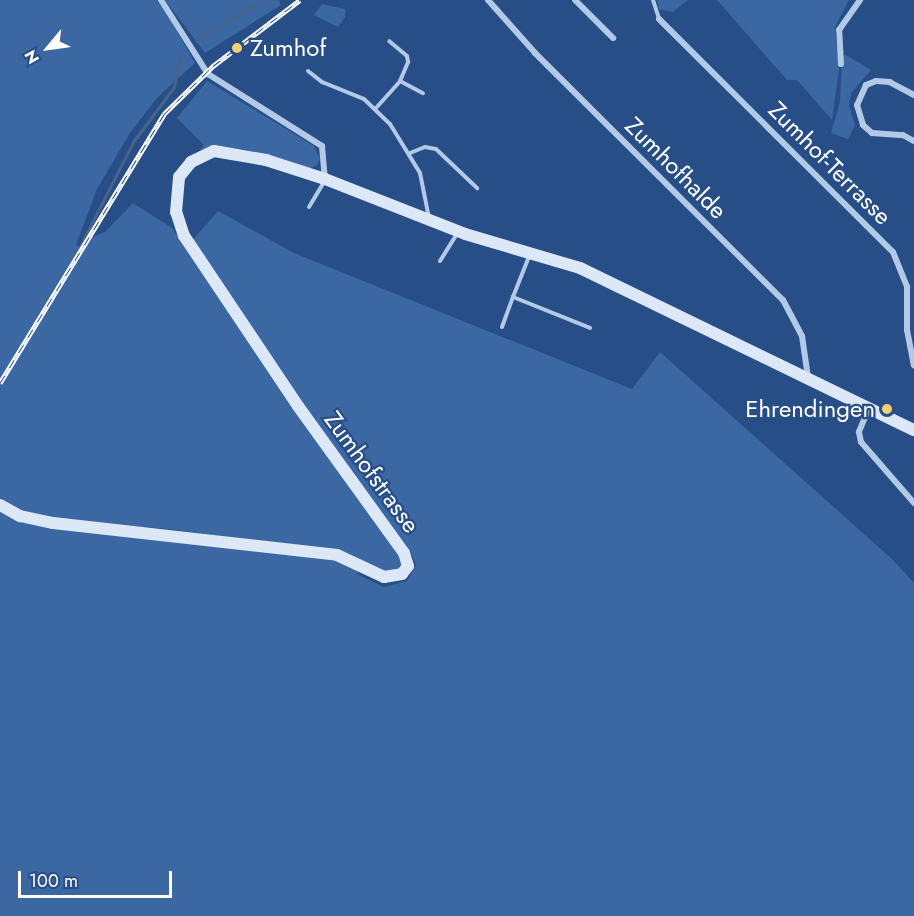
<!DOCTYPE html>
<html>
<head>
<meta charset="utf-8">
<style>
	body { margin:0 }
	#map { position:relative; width:914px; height:916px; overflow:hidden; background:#274e86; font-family:Jost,sans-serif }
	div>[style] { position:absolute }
	.green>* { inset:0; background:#3b67a2 }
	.stream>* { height:3px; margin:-1.5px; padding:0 1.5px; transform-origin:1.5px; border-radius:1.5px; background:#48648c }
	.lane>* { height:4px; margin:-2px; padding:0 2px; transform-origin:2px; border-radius:2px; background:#b2c9e8 }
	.street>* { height:6px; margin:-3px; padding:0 3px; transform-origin:3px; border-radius:3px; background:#b2c9e8 }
	.secondary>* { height:12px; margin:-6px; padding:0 6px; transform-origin:6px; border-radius:6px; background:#dce7f7 }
	.rail>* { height:5px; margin-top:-2.5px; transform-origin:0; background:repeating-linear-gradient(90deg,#274e86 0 9px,#fff 0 18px); box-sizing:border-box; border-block:2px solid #fff }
	.dots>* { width:16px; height:16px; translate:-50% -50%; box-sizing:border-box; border:3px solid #274e86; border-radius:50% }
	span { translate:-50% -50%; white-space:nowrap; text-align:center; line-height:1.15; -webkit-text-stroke:4.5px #274e86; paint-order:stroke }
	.poi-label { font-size:24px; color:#fff }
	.left { translate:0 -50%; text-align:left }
	.right { translate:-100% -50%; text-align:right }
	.street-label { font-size:24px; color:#fff }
	.north { position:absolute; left:18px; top:18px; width:60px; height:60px; -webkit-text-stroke:4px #274e86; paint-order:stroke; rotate:241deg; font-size:16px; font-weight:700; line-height:24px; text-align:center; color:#fff }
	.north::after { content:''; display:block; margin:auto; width:21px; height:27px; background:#fff; clip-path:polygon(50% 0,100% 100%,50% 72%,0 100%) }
	.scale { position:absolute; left:18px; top:871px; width:154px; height:27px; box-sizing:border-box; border:3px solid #fff; border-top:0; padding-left:8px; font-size:18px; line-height:21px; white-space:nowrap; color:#fff; -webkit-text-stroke:4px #274e86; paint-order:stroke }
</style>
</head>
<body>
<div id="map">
	<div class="green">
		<i style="clip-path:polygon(0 0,159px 0,195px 63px,157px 98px,130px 133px,97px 189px,76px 245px,84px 250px,91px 238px,105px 232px,133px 203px,172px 228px,402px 554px,404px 567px,388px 574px,340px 552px,169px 529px,63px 521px,17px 509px,0 498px)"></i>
		<i style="clip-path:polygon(165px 0,279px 0,281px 5px,205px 53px)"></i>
		<i style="clip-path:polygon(657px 0,688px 0,673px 12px,659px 9px)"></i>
		<i style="clip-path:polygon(717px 0,849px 0,835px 27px,839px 69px,832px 120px,797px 80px,787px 80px)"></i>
		<i style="clip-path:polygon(322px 4px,345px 9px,345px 17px,338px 27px,314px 15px)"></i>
		<i style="clip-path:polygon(846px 55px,871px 70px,851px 93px,849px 105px,855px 125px,848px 139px,831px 133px,840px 102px,842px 56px)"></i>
		<i style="clip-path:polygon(207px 81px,314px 146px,320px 159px,316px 166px,307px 169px,246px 150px,200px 150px,204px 145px,177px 118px)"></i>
		<i style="clip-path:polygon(218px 211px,294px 253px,632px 389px,660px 352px,892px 559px,914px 583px,914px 916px,0 916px,0 508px,12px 513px,320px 556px,360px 568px,357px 574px,384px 587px,407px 581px,416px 565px,410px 550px,360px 488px,192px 241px)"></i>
	</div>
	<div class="stream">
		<i style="left:196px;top:41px;width:66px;rotate:-32deg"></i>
		<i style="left:252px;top:6px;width:13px;rotate:-9deg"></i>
		<i style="left:74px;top:258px;width:130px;rotate:-63deg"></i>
		<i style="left:133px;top:142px;width:69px;rotate:-53.3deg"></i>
		<i style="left:174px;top:87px;width:33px;rotate:-78deg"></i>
	</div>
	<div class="lane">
		<i style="left:653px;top:0;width:20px;rotate:72deg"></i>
		<i style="left:308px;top:71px;width:18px;rotate:38deg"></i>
		<i style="left:322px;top:82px;width:45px;rotate:22deg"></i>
		<i style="left:364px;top:99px;width:36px;rotate:44deg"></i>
		<i style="left:390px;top:124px;width:57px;rotate:58.5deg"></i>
		<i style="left:420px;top:173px;width:46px;rotate:78.7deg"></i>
		<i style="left:400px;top:81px;width:26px;rotate:28deg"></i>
		<i style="left:376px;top:108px;width:36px;rotate:-48deg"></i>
		<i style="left:400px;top:81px;width:21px;rotate:-67deg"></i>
		<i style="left:408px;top:62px;width:6px;rotate:-99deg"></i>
		<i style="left:407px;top:56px;width:23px;rotate:-140deg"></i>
		<i style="left:410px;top:153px;width:16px;rotate:-22deg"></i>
		<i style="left:425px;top:147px;width:11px;rotate:10deg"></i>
		<i style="left:436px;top:149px;width:57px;rotate:43.6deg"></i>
		<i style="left:309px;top:207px;width:29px;rotate:-59deg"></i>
		<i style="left:530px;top:254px;width:46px;rotate:111.6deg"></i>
		<i style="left:513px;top:297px;width:83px;rotate:21.9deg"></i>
		<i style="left:440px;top:261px;width:32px;rotate:-58deg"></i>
		<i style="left:502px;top:327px;width:32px;rotate:-70deg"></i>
	</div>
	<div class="street">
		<i style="left:161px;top:0;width:88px;rotate:57.6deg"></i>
		<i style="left:208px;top:74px;width:135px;rotate:32.3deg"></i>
		<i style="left:322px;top:146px;width:33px;rotate:85deg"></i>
		<i style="left:488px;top:0;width:71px;rotate:48.4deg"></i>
		<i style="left:535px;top:53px;width:350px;rotate:44.9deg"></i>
		<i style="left:783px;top:300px;width:41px;rotate:62.2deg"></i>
		<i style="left:802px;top:336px;width:41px;rotate:81.7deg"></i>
		<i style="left:575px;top:0;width:54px;rotate:45deg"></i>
		<i style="left:659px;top:19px;width:330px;rotate:44.9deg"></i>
		<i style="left:893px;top:252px;width:38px;rotate:68deg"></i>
		<i style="left:907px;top:287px;width:43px;rotate:90deg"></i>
		<i style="left:907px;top:330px;width:36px;rotate:79deg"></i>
		<i style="left:841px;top:64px;width:34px;rotate:-93deg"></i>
		<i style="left:839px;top:30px;width:37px;rotate:-55deg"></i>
		<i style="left:914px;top:95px;width:27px;rotate:-152deg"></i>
		<i style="left:890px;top:82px;width:14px;rotate:-176deg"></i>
		<i style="left:876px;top:81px;width:11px;rotate:158deg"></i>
		<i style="left:866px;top:85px;width:22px;rotate:114deg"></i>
		<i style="left:857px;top:105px;width:21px;rotate:73deg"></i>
		<i style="left:863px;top:125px;width:12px;rotate:42deg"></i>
		<i style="left:872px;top:133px;width:31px;rotate:4deg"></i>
		<i style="left:903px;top:135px;width:13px;rotate:29deg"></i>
		<i style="left:869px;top:408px;width:26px;rotate:113deg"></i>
		<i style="left:859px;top:432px;width:10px;rotate:79deg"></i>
		<i style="left:861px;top:442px;width:81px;rotate:49deg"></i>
	</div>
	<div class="secondary">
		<i style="left:0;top:505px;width:23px;rotate:29deg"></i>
		<i style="left:20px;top:516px;width:34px;rotate:12deg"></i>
		<i style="left:53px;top:523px;width:286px;rotate:6.4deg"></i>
		<i style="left:337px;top:555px;width:52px;rotate:25.1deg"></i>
		<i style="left:384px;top:577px;width:18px;rotate:-9deg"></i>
		<i style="left:402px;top:574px;width:10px;rotate:-53deg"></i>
		<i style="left:408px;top:566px;width:14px;rotate:-107deg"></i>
		<i style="left:404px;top:553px;width:181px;rotate:-125.8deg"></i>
		<i style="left:298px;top:406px;width:205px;rotate:-123.8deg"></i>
		<i style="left:184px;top:236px;width:25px;rotate:-108deg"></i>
		<i style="left:176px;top:212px;width:35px;rotate:-85deg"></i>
		<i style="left:179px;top:177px;width:19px;rotate:-51deg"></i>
		<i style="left:191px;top:162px;width:25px;rotate:-26deg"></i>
		<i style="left:214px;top:151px;width:53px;rotate:9.8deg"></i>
		<i style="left:266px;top:160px;width:62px;rotate:17.9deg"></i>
		<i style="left:325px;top:179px;width:150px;rotate:21.4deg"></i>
		<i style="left:465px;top:234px;width:120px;rotate:16.5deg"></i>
		<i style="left:580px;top:268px;width:371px;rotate:25.9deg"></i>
	</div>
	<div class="rail">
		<i style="left:0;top:383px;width:315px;rotate:-58.6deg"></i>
		<i style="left:164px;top:114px;width:69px;rotate:-44.4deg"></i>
		<i style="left:213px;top:66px;width:109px;rotate:-37.2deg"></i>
	</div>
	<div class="dots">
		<i style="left:237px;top:48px;background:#f0d077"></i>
		<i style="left:887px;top:409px;background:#f0d077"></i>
	</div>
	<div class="poi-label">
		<span class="left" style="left:250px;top:48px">Zumhof</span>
		<span class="right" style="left:875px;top:409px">Ehrendingen</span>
	</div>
	<div class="street-label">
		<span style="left:830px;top:163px;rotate:45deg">Zumhof-Terrasse</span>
		<span style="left:676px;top:168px;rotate:45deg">Zumhofhalde</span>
		<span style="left:372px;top:472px;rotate:54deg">Zumhofstrasse</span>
	</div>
	<div class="north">N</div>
	<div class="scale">100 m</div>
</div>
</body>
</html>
